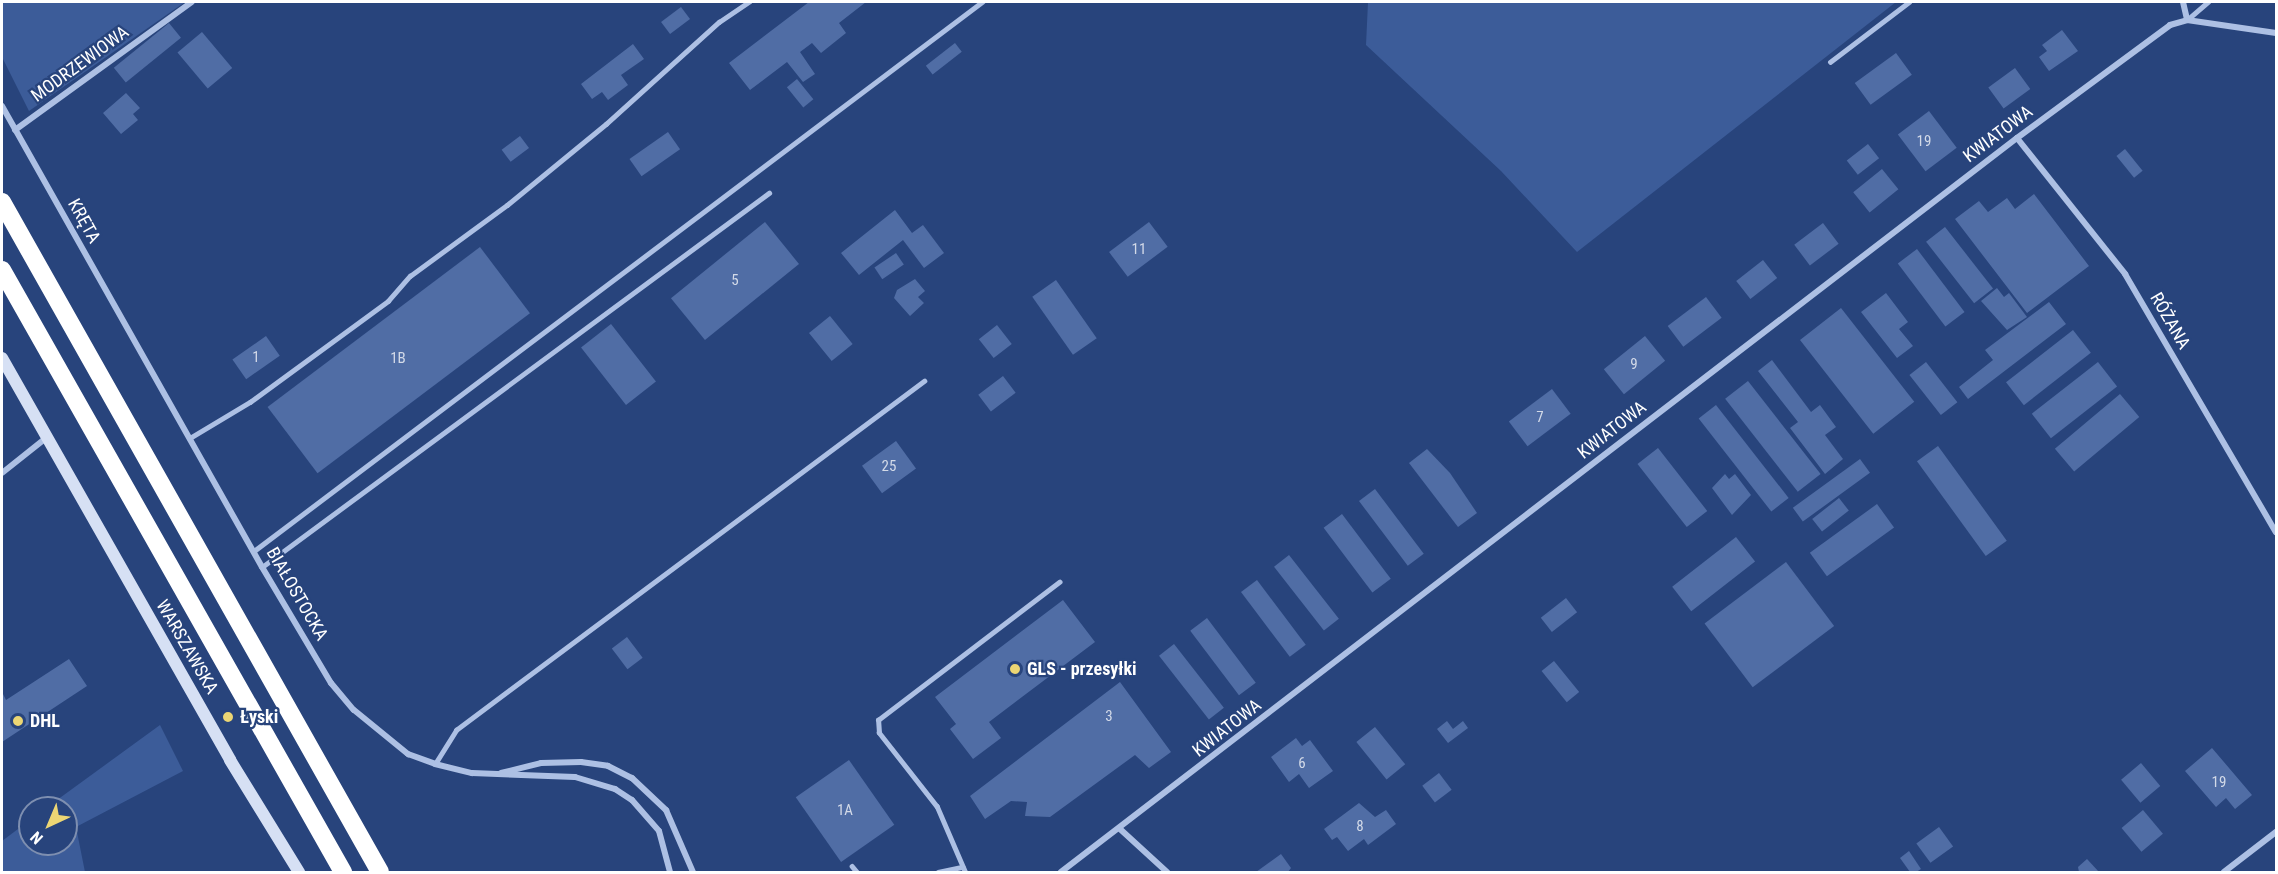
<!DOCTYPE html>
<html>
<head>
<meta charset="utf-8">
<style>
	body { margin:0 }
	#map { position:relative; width:2278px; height:874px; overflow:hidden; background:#28447c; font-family:"Roboto Condensed",sans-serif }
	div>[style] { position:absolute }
	.green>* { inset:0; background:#3c5c99 }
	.building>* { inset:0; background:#506da5; transform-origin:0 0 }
	.lane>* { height:4.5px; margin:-2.25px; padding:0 2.25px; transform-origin:2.25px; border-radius:2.25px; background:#adc0e4 }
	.street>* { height:6px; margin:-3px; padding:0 3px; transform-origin:3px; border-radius:3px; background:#adc0e4 }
	.secondary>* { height:12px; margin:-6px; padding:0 6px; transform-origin:6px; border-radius:6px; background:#d6e0f4 }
	.highway>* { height:18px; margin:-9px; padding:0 9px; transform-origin:9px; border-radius:9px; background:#fff }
	.dots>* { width:16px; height:16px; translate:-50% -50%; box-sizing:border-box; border:3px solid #28447c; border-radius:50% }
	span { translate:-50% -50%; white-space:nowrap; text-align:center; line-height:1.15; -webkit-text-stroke:4.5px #28447c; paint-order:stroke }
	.number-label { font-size:15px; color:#d3dae8 }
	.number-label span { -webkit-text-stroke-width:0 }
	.street-label { font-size:18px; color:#fff }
	.poi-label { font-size:18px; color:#fff; font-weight:700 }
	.left { translate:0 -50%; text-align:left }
	.frame { position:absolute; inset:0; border:3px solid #fff; pointer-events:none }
	.north { position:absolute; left:18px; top:796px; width:60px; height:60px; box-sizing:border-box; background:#28447c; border:2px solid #7e8fb0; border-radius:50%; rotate:224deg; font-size:16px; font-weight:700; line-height:24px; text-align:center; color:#fff }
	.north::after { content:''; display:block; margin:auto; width:21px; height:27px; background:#ecd674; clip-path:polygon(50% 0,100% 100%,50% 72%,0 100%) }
</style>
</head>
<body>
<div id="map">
	<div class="green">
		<i style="clip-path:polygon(2px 2px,185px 2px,29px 111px,2px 57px)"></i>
		<i style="clip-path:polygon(1368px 2px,1896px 2px,1577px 252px,1501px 171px,1366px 45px)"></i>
		<i style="clip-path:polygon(160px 725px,183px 771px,76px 827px,85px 872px,2px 872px,2px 841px,30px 820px,30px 844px,66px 844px,66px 808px,46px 808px)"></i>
	</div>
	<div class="building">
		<i style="clip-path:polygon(809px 2px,866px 2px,839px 23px,846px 33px,821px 53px,812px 43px,800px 52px,815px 74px,803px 82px,787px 62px,750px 90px,729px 63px)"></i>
		<i style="left:681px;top:7px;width:15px;height:25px;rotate:53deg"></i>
		<i style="left:169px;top:23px;width:19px;height:71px;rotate:51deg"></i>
		<i style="clip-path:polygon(2062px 30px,2078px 51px,2049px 71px,2039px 57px,2047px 51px,2042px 45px)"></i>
		<i style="left:202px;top:32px;width:47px;height:32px;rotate:50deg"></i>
		<i style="left:955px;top:43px;width:11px;height:37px;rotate:52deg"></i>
		<i style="clip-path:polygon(633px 44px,644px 59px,621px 75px,628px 85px,608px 100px,602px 92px,592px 99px,581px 84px)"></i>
		<i style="left:1896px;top:53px;width:27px;height:51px;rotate:54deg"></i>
		<i style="left:2015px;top:68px;width:26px;height:33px;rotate:54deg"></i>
		<i style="left:797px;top:79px;width:26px;height:13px;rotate:51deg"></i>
		<i style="clip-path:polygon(126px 93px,140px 108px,133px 114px,138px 120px,121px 134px,103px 113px)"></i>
		<i style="left:1929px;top:111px;width:46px;height:39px;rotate:53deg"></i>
		<i style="left:668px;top:132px;width:21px;height:47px;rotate:55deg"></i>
		<i style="left:520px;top:136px;width:15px;height:23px;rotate:53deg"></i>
		<i style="left:1868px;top:144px;width:18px;height:27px;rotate:52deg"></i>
		<i style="left:2125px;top:149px;width:28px;height:11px;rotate:51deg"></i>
		<i style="left:1882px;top:169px;width:26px;height:37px;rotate:51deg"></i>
		<i style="clip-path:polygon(2034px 194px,2089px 266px,2027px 313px,1955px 219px,1979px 201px,1988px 212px,2007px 198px,2015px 209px)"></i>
		<i style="clip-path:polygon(895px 210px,912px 233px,923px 225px,944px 253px,924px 268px,903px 240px,859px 275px,841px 253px)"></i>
		<i style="left:765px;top:222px;width:54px;height:121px;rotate:51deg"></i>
		<i style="left:1149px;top:222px;width:31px;height:50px;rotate:53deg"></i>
		<i style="left:1823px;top:223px;width:26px;height:36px;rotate:53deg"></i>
		<i style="left:1945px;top:227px;width:78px;height:24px;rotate:52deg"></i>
		<i style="left:480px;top:247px;width:83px;height:266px;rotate:53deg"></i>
		<i style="left:1917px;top:249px;width:79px;height:24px;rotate:53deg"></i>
		<i style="left:896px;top:253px;width:14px;height:26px;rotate:56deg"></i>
		<i style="left:1763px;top:260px;width:23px;height:34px;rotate:52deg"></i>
		<i style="clip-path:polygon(915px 279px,925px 291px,918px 297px,924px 303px,910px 316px,894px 298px,897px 290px)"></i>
		<i style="left:1056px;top:280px;width:71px;height:29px;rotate:55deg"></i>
		<i style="clip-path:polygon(1997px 288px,2004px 297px,2009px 293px,2027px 317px,2007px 330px,1981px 301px)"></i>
		<i style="clip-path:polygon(1886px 293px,1908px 322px,1899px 329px,1913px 346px,1897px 358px,1861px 312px)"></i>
		<i style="left:1706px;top:297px;width:26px;height:48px;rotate:53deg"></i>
		<i style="clip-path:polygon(2049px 302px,2066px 324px,1968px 399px,1959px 387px,1993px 360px,1985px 350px)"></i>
		<i style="left:1841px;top:308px;width:119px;height:52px;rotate:52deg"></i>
		<i style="left:830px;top:316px;width:36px;height:27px;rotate:51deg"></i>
		<i style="left:611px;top:324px;width:73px;height:38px;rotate:52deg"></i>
		<i style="left:997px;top:325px;width:24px;height:23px;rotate:52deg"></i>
		<i style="left:2073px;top:330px;width:29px;height:85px;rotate:52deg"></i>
		<i style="left:266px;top:336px;width:24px;height:41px;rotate:55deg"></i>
		<i style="left:1645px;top:336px;width:32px;height:53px;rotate:51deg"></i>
		<i style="clip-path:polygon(1772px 360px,1811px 412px,1820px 405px,1836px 427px,1825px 435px,1843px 459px,1825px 474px,1790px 428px,1798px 422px,1758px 371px)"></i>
		<i style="left:1926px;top:362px;width:51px;height:21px;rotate:52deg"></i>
		<i style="left:2098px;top:362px;width:31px;height:84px;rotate:52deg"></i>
		<i style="left:1003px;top:376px;width:21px;height:31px;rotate:53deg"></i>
		<i style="left:1748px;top:381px;width:118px;height:29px;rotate:52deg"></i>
		<i style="left:1552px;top:389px;width:31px;height:54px;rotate:53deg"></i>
		<i style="left:2120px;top:394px;width:30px;height:85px;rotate:50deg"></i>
		<i style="left:1716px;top:405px;width:118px;height:22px;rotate:52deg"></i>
		<i style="left:896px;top:441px;width:34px;height:42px;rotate:54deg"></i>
		<i style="left:1938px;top:446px;width:117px;height:26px;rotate:54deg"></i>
		<i style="left:1658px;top:448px;width:80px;height:26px;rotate:52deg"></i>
		<i style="clip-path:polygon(1427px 449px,1450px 473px,1477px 513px,1458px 527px,1409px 463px)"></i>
		<i style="left:1860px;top:459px;width:17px;height:83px;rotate:54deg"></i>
		<i style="clip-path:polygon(1725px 474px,1729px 479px,1735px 474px,1751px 495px,1732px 515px,1712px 488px)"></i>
		<i style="left:1375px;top:489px;width:81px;height:20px;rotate:53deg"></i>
		<i style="left:1839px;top:498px;width:16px;height:34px;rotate:52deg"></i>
		<i style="left:1877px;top:504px;width:29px;height:83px;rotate:54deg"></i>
		<i style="left:1342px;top:514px;width:81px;height:23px;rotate:53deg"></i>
		<i style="left:1736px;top:537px;width:31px;height:81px;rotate:52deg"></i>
		<i style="left:1289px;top:555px;width:81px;height:19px;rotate:52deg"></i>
		<i style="left:1786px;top:562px;width:80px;height:102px;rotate:53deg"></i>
		<i style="left:1257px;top:580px;width:81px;height:20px;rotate:53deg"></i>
		<i style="left:1566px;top:598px;width:18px;height:32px;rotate:52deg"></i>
		<i style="clip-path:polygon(1063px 600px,1095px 642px,989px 722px,1001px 738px,973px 759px,950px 729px,956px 724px,935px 697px)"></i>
		<i style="left:1207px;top:618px;width:81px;height:21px;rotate:53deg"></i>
		<i style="left:627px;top:637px;width:26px;height:19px;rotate:53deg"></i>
		<i style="left:1174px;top:644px;width:81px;height:19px;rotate:52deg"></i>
		<i style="clip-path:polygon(69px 659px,87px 686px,2px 742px,2px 692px,6px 700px)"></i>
		<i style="left:1554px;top:661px;width:40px;height:16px;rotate:51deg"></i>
		<i style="clip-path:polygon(1120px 682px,1171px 752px,1149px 768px,1135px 755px,1050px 817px,1025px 816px,1027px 802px,1011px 801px,985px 819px,970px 796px)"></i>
		<i style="clip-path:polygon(1447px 721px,1453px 729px,1463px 721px,1468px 728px,1448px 743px,1437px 729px)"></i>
		<i style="left:1375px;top:727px;width:48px;height:24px;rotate:51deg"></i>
		<i style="clip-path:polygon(1296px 738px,1302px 746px,1310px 740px,1333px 771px,1309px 788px,1299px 774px,1289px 782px,1271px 757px)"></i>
		<i style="clip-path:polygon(2212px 748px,2252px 795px,2235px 809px,2226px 798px,2216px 807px,2185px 771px)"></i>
		<i style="left:849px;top:760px;width:79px;height:65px;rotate:55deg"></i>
		<i style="left:2141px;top:763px;width:30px;height:26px;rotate:50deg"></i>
		<i style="left:1439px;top:773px;width:21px;height:21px;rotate:53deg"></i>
		<i style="clip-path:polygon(1359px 803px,1375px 817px,1386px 810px,1396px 824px,1368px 845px,1364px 839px,1348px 851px,1337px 837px,1332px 840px,1324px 829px)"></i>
		<i style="left:2143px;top:810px;width:31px;height:28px;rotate:50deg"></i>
		<i style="left:1939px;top:827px;width:24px;height:28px;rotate:54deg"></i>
		<i style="clip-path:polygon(1909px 851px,1921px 869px,1916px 872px,1910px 872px,1900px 858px)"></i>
		<i style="clip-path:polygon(1281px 854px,1291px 868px,1288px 872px,1256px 872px)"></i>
		<i style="clip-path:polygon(2087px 859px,2099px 872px,2079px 872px,2078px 867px)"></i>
	</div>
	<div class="lane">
		<i style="left:2187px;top:20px;width:28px;rotate:-41deg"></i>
		<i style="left:1830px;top:62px;width:99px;rotate:-37.2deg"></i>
		<i style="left:190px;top:438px;width:70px;rotate:-31deg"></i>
		<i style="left:250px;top:402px;width:171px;rotate:-36.2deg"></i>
		<i style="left:388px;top:301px;width:33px;rotate:-49deg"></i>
		<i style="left:410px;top:276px;width:120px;rotate:-36.2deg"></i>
		<i style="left:507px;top:205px;width:128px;rotate:-39.3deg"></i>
		<i style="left:606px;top:124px;width:152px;rotate:-42.1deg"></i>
		<i style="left:719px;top:22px;width:36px;rotate:-34deg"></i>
		<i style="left:254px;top:551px;width:912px;rotate:-37.02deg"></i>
		<i style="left:262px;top:567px;width:630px;rotate:-36.42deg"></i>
		<i style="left:435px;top:764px;width:40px;rotate:-58deg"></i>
		<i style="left:456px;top:730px;width:584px;rotate:-36.71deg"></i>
		<i style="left:852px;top:866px;width:8px;rotate:50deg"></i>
		<i style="left:938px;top:872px;width:25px;rotate:-12deg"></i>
		<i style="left:965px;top:872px;width:71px;rotate:-113.3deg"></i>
		<i style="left:937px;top:807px;width:94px;rotate:-128.1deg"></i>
		<i style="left:879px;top:733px;width:13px;rotate:-94deg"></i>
		<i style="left:878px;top:720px;width:228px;rotate:-37.3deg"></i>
	</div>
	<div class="street">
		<i style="left:2183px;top:2px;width:18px;rotate:77deg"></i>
		<i style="left:2px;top:106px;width:529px;rotate:60.58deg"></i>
		<i style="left:262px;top:567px;width:135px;rotate:59.3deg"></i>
		<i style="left:331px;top:683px;width:35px;rotate:50deg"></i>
		<i style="left:354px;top:710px;width:70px;rotate:39.2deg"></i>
		<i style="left:408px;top:754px;width:29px;rotate:20deg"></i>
		<i style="left:435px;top:764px;width:38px;rotate:14deg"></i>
		<i style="left:472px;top:773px;width:103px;rotate:2.2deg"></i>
		<i style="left:575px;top:777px;width:42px;rotate:16.7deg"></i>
		<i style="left:615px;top:789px;width:20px;rotate:33deg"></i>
		<i style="left:632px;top:800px;width:41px;rotate:48.9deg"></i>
		<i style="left:659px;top:831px;width:42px;rotate:75deg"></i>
		<i style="left:15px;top:130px;width:218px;rotate:-35.9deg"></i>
		<i style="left:2017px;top:138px;width:174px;rotate:51.5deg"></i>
		<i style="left:2125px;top:274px;width:299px;rotate:59.7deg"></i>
		<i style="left:2px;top:473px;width:56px;rotate:-38.5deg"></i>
		<i style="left:501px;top:773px;width:41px;rotate:-14deg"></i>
		<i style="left:541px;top:763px;width:40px;rotate:-1.4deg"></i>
		<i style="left:581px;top:762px;width:27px;rotate:8deg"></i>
		<i style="left:608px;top:766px;width:27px;rotate:27deg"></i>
		<i style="left:632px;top:778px;width:47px;rotate:43.3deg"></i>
		<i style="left:666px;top:810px;width:68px;rotate:66.5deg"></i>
		<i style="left:1120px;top:829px;width:64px;rotate:42.5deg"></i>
		<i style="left:1061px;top:872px;width:1205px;rotate:-37.52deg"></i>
		<i style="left:2017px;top:138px;width:190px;rotate:-36.4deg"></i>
		<i style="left:2170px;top:25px;width:18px;rotate:-16deg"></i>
		<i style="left:2187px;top:20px;width:90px;rotate:8.3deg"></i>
		<i style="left:2224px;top:872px;width:66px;rotate:-37.6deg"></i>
	</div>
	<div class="secondary">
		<i style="left:2px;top:358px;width:462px;rotate:60.4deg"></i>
		<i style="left:230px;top:760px;width:132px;rotate:58.4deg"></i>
	</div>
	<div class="highway">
		<i style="left:2px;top:202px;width:769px;rotate:60.57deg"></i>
		<i style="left:2px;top:270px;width:692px;rotate:60.47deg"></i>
	</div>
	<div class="dots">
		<i style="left:1015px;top:669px;background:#ecd674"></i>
		<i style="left:228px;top:717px;background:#ecd674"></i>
		<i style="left:18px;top:721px;background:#ecd674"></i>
	</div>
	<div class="number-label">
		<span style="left:1924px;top:142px">19</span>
		<span style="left:1139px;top:250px">11</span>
		<span style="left:735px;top:281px">5</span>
		<span style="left:256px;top:358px">1</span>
		<span style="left:398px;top:359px">1B</span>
		<span style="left:1634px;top:365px">9</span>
		<span style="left:1540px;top:418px">7</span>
		<span style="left:889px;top:467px">25</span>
		<span style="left:1109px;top:717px">3</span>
		<span style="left:1302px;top:764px">6</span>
		<span style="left:2219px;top:783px">19</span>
		<span style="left:845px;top:811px">1A</span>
		<span style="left:1360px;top:827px">8</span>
	</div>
	<div class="street-label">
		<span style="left:80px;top:64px;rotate:-36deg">MODRZEWIOWA</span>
		<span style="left:1998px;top:134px;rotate:-37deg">KWIATOWA</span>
		<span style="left:84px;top:221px;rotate:61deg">KRĘTA</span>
		<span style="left:2170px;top:321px;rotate:60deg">RÓŻANA</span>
		<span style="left:1612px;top:430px;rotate:-38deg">KWIATOWA</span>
		<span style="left:297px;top:594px;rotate:60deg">BIAŁOSTOCKA</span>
		<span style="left:187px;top:647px;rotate:60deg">WARSZAWSKA</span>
		<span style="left:1227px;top:728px;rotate:-38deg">KWIATOWA</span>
	</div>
	<div class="poi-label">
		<span class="left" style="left:1027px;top:669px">GLS - przesyłki</span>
		<span class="left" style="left:240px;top:717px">Łyski</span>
		<span class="left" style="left:30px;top:721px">DHL</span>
	</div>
	<div class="frame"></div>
	<div class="north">N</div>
</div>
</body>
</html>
